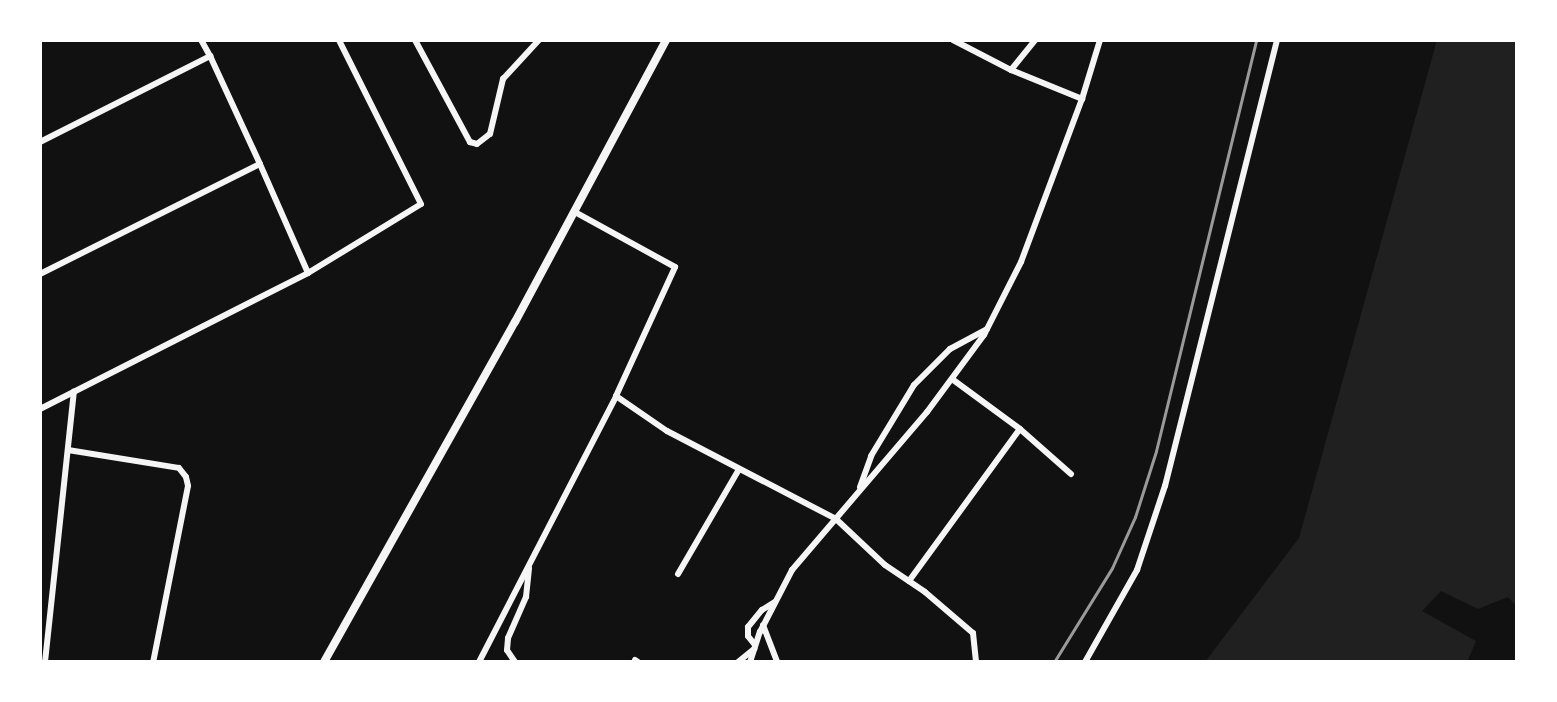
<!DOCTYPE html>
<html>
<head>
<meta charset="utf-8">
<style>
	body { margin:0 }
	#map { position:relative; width:1557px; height:702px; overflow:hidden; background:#111; font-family:Lato,sans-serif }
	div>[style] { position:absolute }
	.green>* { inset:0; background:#202020 }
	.minor>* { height:6px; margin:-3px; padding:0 3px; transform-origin:3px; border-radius:3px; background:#f5f5f5 }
	.tertiary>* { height:8px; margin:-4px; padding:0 4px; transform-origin:4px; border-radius:4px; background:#f5f5f5 }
	.rail>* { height:3px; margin:-1.5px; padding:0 1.5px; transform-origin:1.5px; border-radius:1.5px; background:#9a9a9a }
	span { translate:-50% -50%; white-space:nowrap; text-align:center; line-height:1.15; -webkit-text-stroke:7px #fff; paint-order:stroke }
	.frame { position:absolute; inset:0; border:42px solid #fff; pointer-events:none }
</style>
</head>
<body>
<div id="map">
	<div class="green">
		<i style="clip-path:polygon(1437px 40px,1517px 40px,1517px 607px,1508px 597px,1478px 609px,1441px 591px,1422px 611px,1476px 641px,1467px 662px,1205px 662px,1299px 538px)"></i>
	</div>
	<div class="minor">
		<i style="left:415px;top:40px;width:116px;rotate:61.7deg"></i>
		<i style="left:470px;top:142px;width:7px;rotate:16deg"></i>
		<i style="left:477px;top:144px;width:16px;rotate:-38deg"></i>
		<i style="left:490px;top:134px;width:57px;rotate:-76.7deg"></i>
		<i style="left:503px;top:79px;width:53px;rotate:-47.3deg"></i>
		<i style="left:953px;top:40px;width:65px;rotate:27.3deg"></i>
		<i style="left:1011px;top:70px;width:77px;rotate:22.2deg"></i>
		<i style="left:1011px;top:70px;width:38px;rotate:-51deg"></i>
		<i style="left:40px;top:142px;width:191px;rotate:-26.8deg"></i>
		<i style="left:210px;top:56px;width:18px;rotate:-119deg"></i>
		<i style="left:308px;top:273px;width:132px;rotate:-31.4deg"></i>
		<i style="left:421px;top:204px;width:183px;rotate:-116.6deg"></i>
		<i style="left:40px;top:274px;width:246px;rotate:-26.6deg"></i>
		<i style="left:260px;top:164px;width:119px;rotate:-114.8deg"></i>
		<i style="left:952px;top:379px;width:84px;rotate:36.3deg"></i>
		<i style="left:1020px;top:429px;width:68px;rotate:41.4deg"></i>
		<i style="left:616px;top:396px;width:62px;rotate:34.5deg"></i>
		<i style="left:667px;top:431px;width:191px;rotate:27.5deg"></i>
		<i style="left:836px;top:519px;width:67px;rotate:43.2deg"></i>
		<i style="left:885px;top:565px;width:48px;rotate:34deg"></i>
		<i style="left:925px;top:592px;width:63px;rotate:40.5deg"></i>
		<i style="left:973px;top:633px;width:29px;rotate:84deg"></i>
		<i style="left:40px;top:409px;width:301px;rotate:-26.9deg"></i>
		<i style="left:308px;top:273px;width:119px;rotate:-113.8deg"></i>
		<i style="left:68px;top:450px;width:112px;rotate:9.2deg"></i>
		<i style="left:179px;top:468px;width:11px;rotate:52deg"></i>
		<i style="left:186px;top:477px;width:9px;rotate:77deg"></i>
		<i style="left:188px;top:486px;width:179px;rotate:101.2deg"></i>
		<i style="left:860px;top:487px;width:33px;rotate:-70deg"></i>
		<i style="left:871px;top:456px;width:83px;rotate:-58.8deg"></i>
		<i style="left:914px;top:385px;width:51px;rotate:-45deg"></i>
		<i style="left:950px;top:349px;width:42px;rotate:-28.4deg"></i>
		<i style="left:678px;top:574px;width:121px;rotate:-59.8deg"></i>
		<i style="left:909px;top:581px;width:188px;rotate:-53.9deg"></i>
		<i style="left:763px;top:625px;width:40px;rotate:69deg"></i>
		<i style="left:755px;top:645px;width:11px;rotate:-128deg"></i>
		<i style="left:748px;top:636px;width:9px;rotate:-90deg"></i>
		<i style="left:748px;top:627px;width:22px;rotate:-51deg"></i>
		<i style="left:762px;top:610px;width:15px;rotate:-32deg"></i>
		<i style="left:635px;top:660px;width:4px;rotate:34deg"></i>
		<i style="left:45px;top:662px;width:272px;rotate:-83.9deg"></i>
		<i style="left:479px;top:662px;width:299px;rotate:-62.7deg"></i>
		<i style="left:616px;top:396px;width:142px;rotate:-65.4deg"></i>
		<i style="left:675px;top:267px;width:114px;rotate:-151.2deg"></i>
		<i style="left:515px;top:662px;width:14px;rotate:-124deg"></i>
		<i style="left:507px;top:650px;width:12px;rotate:-85deg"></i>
		<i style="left:508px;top:638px;width:45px;rotate:-66.3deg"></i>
		<i style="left:526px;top:597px;width:29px;rotate:-84deg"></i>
		<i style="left:738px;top:662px;width:21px;rotate:-39deg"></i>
		<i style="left:750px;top:662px;width:32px;rotate:-72deg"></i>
		<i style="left:760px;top:632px;width:70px;rotate:-62.7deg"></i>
		<i style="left:792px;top:570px;width:208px;rotate:-49.5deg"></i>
		<i style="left:927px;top:412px;width:96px;rotate:-53.5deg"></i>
		<i style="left:984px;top:335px;width:82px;rotate:-63.1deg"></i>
		<i style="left:1021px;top:262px;width:174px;rotate:-69.5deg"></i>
		<i style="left:1082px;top:99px;width:62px;rotate:-73deg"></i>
		<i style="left:1085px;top:662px;width:106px;rotate:-60.5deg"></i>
		<i style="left:1137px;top:570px;width:89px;rotate:-71.6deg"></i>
		<i style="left:1165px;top:486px;width:460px;rotate:-75.9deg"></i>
	</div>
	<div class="tertiary">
		<i style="left:324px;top:662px;width:390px;rotate:-60.7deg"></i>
		<i style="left:515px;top:322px;width:320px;rotate:-61.8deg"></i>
	</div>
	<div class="rail">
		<i style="left:1054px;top:662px;width:110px;rotate:-58.3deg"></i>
		<i style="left:1112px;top:568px;width:56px;rotate:-65.7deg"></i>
		<i style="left:1135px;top:517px;width:69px;rotate:-72.3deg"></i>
		<i style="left:1156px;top:451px;width:423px;rotate:-76.3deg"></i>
	</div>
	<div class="frame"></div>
</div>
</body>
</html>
